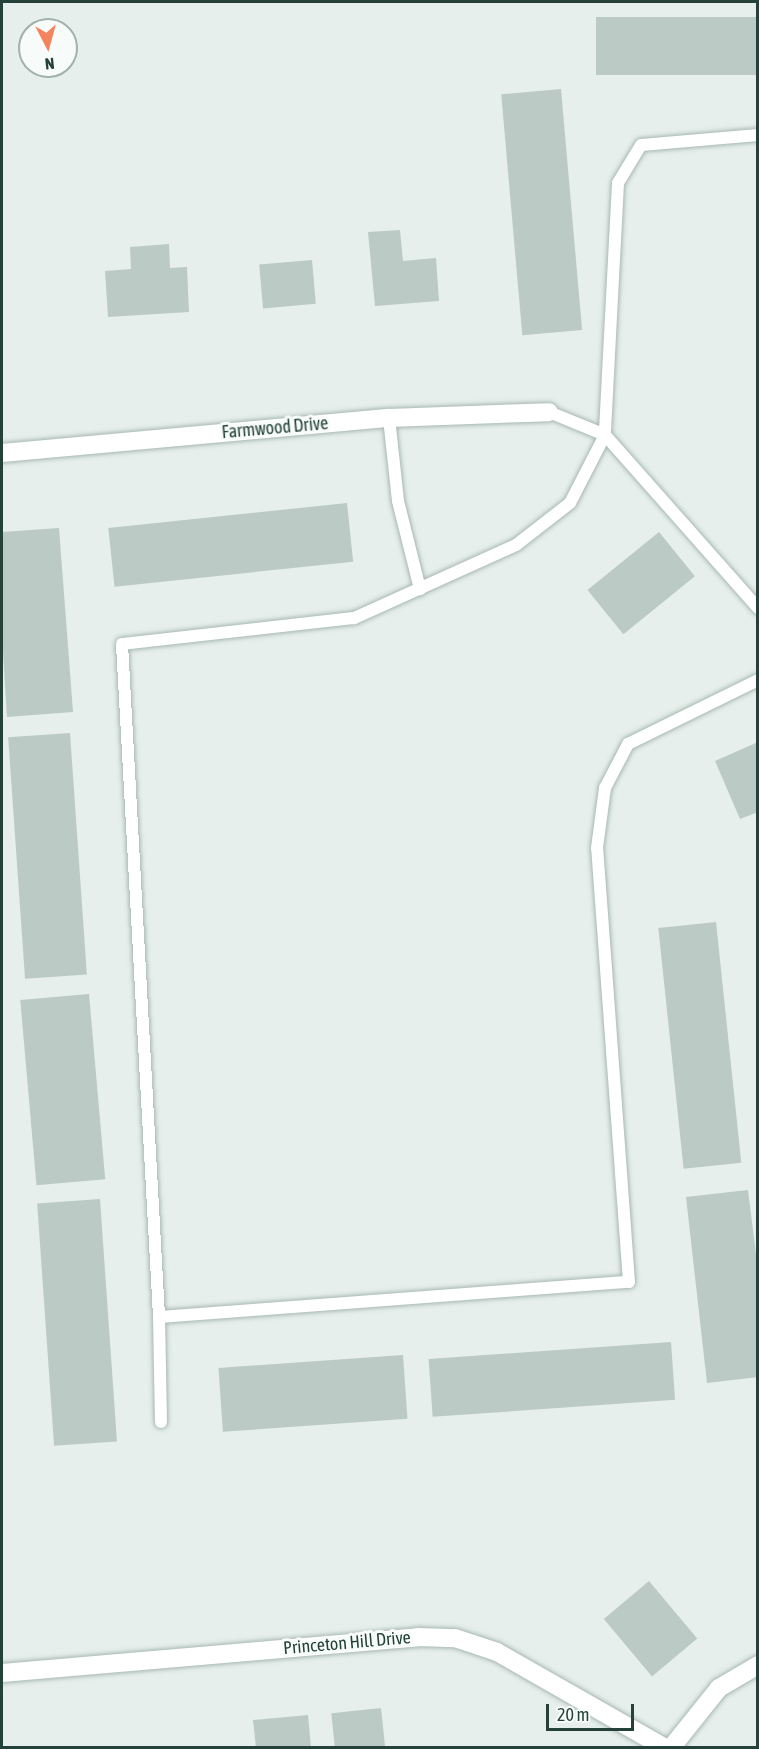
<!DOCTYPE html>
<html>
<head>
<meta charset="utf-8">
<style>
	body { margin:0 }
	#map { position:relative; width:759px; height:1749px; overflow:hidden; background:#e6efeb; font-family:"Asap Condensed",sans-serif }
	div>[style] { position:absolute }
	.building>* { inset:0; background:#bbcac4; transform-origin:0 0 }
	.roads { filter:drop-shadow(0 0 2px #a8b8b2) drop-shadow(0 0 2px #a8b8b2) }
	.service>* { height:12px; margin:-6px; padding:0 6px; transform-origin:6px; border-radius:6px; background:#fff }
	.minor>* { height:18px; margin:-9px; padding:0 9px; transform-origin:9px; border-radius:9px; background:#fff }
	span { translate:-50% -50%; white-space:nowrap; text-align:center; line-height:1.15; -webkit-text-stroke:6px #f7fbf9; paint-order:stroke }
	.street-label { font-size:18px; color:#24423a }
	.frame { position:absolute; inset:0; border:3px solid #24423a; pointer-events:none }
	.north { position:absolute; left:18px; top:18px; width:60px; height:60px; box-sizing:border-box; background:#f7fbf9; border:2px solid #a3b1ad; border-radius:50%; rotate:174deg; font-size:16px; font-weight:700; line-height:24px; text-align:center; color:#24423a }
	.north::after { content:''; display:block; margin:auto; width:21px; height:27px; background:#f4845f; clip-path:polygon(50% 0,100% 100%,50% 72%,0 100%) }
	.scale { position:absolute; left:546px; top:1704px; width:88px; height:27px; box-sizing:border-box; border:3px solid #24423a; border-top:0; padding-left:8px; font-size:18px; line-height:21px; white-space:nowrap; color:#24423a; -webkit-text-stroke:4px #f7fbf9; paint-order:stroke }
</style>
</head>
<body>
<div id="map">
	<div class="building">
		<i style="left:758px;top:17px;width:58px;height:162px;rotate:90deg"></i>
		<i style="left:561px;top:89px;width:242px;height:60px;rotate:85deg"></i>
		<i style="clip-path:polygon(400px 230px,403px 261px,436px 258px,439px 301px,375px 306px,368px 232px)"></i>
		<i style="clip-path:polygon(169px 244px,170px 268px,187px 267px,189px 312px,108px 317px,105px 271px,131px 269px,130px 247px)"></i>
		<i style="left:312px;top:260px;width:44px;height:53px;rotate:85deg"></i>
		<i style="left:347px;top:503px;width:59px;height:240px;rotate:84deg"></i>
		<i style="clip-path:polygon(59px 528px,73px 712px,7px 717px,2px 636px,2px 532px)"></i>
		<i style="left:659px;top:532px;width:57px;height:92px;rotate:51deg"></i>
		<i style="left:70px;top:733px;width:242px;height:62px;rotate:86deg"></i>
		<i style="clip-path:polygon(758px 742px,758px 812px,740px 819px,715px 761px)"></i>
		<i style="left:716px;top:922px;width:242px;height:58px;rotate:84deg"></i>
		<i style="left:89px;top:994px;width:186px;height:69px;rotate:85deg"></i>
		<i style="clip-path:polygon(748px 1190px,758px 1270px,758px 1377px,707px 1383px,686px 1197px)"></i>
		<i style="left:100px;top:1199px;width:243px;height:63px;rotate:86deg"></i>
		<i style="left:671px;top:1342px;width:58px;height:243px;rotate:86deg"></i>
		<i style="left:403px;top:1355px;width:64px;height:185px;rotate:86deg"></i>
		<i style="left:649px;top:1581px;width:75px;height:59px;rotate:50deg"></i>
		<i style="left:381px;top:1708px;width:40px;height:50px;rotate:84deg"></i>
		<i style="clip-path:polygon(308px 1715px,311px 1748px,256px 1748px,253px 1720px)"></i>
	</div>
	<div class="roads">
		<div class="service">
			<i style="left:758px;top:135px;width:117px;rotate:175.1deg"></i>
			<i style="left:641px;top:145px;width:44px;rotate:121.2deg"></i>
			<i style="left:618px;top:183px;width:252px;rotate:93deg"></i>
			<i style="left:605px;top:435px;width:76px;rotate:117.2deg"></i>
			<i style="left:570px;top:503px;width:68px;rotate:142.1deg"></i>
			<i style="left:516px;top:545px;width:178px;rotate:155.7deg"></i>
			<i style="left:354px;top:618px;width:233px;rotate:173.6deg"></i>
			<i style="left:122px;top:644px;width:674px;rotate:86.85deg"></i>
			<i style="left:159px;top:1317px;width:471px;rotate:-4.3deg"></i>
			<i style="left:629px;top:1282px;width:435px;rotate:-94.2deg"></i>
			<i style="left:597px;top:848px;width:61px;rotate:-82.4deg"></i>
			<i style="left:605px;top:788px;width:50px;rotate:-62.4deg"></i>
			<i style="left:628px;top:744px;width:145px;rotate:-26.2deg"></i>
			<i style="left:549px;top:412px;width:61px;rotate:22.3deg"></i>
			<i style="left:605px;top:435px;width:231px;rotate:48.5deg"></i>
			<i style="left:389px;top:418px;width:83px;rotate:83.8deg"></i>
			<i style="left:398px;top:501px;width:91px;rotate:76deg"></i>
			<i style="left:159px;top:1317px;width:105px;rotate:88.9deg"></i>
		</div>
		<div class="minor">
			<i style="left:2px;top:453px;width:389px;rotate:-5.2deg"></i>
			<i style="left:389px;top:418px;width:160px;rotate:-2.1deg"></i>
			<i style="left:2px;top:1673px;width:418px;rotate:-4.9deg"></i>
			<i style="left:418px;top:1637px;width:37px;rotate:2deg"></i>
			<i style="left:455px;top:1638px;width:44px;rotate:18.4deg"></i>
			<i style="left:497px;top:1652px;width:193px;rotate:29.7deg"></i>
			<i style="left:671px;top:1748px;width:77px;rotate:-51.3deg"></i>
			<i style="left:719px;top:1688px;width:45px;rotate:-30.5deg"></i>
		</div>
	</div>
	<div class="street-label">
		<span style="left:275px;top:428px;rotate:-5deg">Farmwood Drive</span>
		<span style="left:347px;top:1643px;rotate:-5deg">Princeton Hill Drive</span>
	</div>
	<div class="frame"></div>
	<div class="north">N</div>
	<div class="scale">20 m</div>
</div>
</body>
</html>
